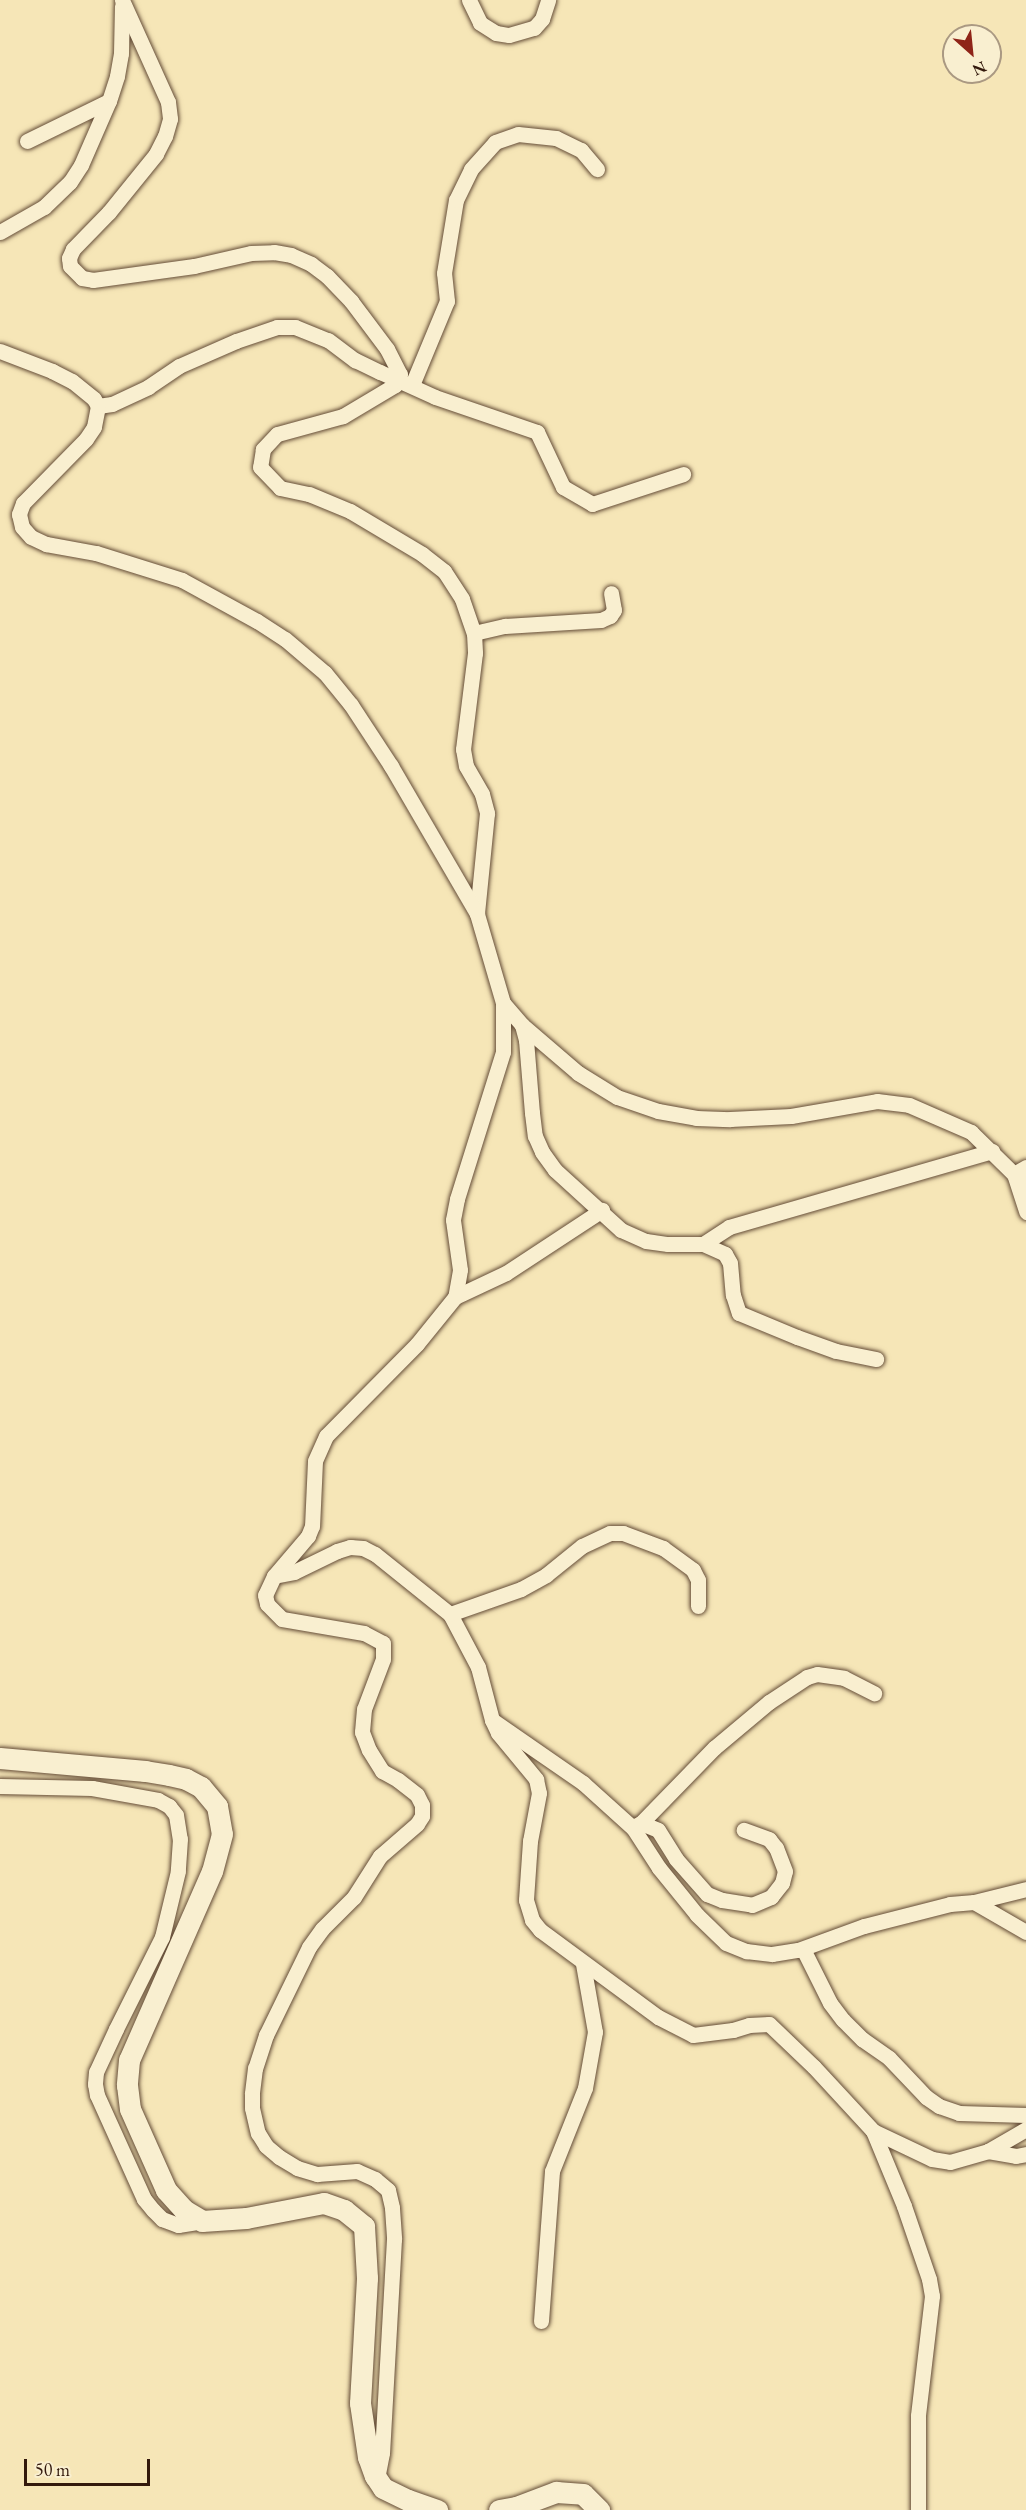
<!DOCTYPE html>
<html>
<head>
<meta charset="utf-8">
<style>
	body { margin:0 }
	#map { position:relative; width:1026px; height:2510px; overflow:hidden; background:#f6e6b7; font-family:"EB Garamond",serif }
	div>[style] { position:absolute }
	.roads { filter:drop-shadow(0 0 2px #644c37) drop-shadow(0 0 2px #644c37) }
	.street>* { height:15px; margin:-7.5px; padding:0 7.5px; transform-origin:7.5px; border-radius:7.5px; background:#f9efd0 }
	.secondary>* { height:21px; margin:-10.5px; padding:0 10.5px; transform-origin:10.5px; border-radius:10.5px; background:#f9efd0 }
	span { translate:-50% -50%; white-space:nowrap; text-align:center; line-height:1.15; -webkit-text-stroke:6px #f9efd0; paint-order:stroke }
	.north { position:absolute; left:942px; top:24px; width:60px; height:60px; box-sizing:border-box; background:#f9efd0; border:2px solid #aa9982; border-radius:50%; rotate:153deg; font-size:16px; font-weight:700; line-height:24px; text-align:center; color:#33190c }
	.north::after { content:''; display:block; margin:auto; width:21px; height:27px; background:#8f2418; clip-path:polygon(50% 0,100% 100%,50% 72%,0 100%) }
	.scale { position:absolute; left:24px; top:2459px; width:126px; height:27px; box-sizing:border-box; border:3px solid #33190c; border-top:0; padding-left:8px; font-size:18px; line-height:21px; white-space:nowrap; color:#33190c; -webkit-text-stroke:4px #f9efd0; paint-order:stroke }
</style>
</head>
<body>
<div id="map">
	<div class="roads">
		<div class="street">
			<i style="left:122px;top:0;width:112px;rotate:65.7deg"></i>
			<i style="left:168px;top:102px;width:17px;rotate:83deg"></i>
			<i style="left:170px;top:119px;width:18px;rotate:106deg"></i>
			<i style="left:165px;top:136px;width:20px;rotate:117deg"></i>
			<i style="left:156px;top:154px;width:75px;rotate:129deg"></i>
			<i style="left:109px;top:212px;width:52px;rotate:134.2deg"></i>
			<i style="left:73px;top:249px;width:10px;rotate:114deg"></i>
			<i style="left:69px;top:258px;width:8px;rotate:83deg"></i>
			<i style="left:70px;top:266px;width:17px;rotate:45deg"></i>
			<i style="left:82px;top:278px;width:11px;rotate:10deg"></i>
			<i style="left:93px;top:280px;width:102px;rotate:-7.9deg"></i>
			<i style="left:194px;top:266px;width:58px;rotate:-12.8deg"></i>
			<i style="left:251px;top:253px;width:23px;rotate:-2deg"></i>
			<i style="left:274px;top:252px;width:17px;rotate:10deg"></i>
			<i style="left:291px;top:255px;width:22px;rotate:24deg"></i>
			<i style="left:311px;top:264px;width:20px;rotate:37deg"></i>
			<i style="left:327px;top:276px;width:35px;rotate:46deg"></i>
			<i style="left:351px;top:301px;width:60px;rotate:53.1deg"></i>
			<i style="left:387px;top:349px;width:28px;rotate:63deg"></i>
			<i style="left:400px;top:374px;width:12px;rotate:114deg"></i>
			<i style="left:395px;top:385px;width:61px;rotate:149.2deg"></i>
			<i style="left:343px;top:416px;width:68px;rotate:164.7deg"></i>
			<i style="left:277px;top:434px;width:21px;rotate:133deg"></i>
			<i style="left:263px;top:449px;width:18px;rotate:99deg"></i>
			<i style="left:260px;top:467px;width:29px;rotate:46deg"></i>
			<i style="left:280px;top:488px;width:30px;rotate:12deg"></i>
			<i style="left:309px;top:494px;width:44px;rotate:22.5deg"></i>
			<i style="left:350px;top:511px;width:84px;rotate:30.8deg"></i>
			<i style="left:422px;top:554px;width:28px;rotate:38deg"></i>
			<i style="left:444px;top:571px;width:33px;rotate:57deg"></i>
			<i style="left:462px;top:599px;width:36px;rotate:71deg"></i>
			<i style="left:474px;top:633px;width:20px;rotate:87deg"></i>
			<i style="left:475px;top:653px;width:97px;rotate:97.1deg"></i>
			<i style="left:463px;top:749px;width:17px;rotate:80deg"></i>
			<i style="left:466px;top:766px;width:32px;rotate:60deg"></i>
			<i style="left:482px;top:794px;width:20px;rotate:75deg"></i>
			<i style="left:487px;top:813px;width:101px;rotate:95.7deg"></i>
			<i style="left:469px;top:0;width:25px;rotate:64deg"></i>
			<i style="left:480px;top:23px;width:19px;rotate:32deg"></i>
			<i style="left:496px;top:33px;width:13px;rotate:9deg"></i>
			<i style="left:509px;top:35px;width:26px;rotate:-16deg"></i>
			<i style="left:534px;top:28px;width:12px;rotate:-48deg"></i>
			<i style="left:542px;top:19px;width:20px;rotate:-72deg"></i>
			<i style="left:27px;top:141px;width:91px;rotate:-26deg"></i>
			<i style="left:0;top:232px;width:51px;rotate:-29.6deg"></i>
			<i style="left:44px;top:207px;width:36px;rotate:-44deg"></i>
			<i style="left:70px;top:182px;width:20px;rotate:-57deg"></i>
			<i style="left:81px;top:165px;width:70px;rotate:-66.4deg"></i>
			<i style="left:109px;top:101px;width:26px;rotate:-72deg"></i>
			<i style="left:117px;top:76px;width:23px;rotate:-80deg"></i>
			<i style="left:121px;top:53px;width:47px;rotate:-88.8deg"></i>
			<i style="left:0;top:351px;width:56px;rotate:21deg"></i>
			<i style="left:52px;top:371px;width:22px;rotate:27deg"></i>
			<i style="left:72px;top:381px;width:28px;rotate:39deg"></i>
			<i style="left:94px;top:399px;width:8px;rotate:60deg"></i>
			<i style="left:98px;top:406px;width:21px;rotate:101deg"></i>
			<i style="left:94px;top:427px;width:14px;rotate:124deg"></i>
			<i style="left:86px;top:439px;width:90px;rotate:134.5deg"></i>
			<i style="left:23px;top:503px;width:12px;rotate:110deg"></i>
			<i style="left:19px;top:514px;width:13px;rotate:77deg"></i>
			<i style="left:22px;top:527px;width:13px;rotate:48deg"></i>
			<i style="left:31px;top:537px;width:17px;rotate:25deg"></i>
			<i style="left:46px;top:544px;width:51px;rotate:10.2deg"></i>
			<i style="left:96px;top:553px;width:90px;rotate:17.4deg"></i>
			<i style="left:182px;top:580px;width:85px;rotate:28.7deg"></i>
			<i style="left:257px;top:621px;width:33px;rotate:33deg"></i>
			<i style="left:285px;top:639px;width:52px;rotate:40.4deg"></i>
			<i style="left:325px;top:673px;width:41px;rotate:50.9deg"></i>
			<i style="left:351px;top:705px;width:73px;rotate:56.7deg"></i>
			<i style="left:391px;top:766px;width:171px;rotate:59.8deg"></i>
			<i style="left:477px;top:914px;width:93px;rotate:73.7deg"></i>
			<i style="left:503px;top:1003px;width:49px;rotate:90deg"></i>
			<i style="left:503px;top:1052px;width:154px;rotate:107.4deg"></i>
			<i style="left:457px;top:1199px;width:21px;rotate:101deg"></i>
			<i style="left:453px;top:1220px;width:50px;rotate:82deg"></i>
			<i style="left:460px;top:1270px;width:27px;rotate:100deg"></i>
			<i style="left:455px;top:1297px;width:60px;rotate:129deg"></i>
			<i style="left:417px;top:1344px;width:129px;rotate:134.7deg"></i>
			<i style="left:326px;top:1436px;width:27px;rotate:114deg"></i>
			<i style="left:315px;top:1461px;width:65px;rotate:92.6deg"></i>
			<i style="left:312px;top:1526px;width:11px;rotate:112deg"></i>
			<i style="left:308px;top:1536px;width:52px;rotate:130.4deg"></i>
			<i style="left:274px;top:1576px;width:21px;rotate:115deg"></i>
			<i style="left:265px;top:1595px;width:9px;rotate:77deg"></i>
			<i style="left:267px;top:1604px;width:21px;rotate:45deg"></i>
			<i style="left:282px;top:1619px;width:83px;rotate:9.7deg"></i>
			<i style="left:364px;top:1633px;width:21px;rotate:28deg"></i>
			<i style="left:383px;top:1643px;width:16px;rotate:90deg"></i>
			<i style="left:383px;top:1659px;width:53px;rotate:110.8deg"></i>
			<i style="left:364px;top:1709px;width:23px;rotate:95deg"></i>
			<i style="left:362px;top:1732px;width:19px;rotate:69deg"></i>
			<i style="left:369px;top:1750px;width:25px;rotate:58deg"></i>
			<i style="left:382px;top:1771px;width:18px;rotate:29deg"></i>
			<i style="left:398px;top:1780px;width:24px;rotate:38deg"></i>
			<i style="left:417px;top:1795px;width:11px;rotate:63deg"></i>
			<i style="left:422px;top:1805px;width:11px;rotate:90deg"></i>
			<i style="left:422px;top:1816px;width:9px;rotate:122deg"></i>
			<i style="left:417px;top:1824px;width:49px;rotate:139.1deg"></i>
			<i style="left:380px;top:1856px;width:49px;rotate:122.4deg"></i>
			<i style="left:354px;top:1897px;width:45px;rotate:135deg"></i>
			<i style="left:322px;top:1929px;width:22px;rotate:126deg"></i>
			<i style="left:309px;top:1947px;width:98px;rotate:116deg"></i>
			<i style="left:266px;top:2035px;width:35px;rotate:108deg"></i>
			<i style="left:255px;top:2068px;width:26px;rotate:97deg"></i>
			<i style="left:252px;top:2094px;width:14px;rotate:90deg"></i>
			<i style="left:252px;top:2108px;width:26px;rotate:77deg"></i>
			<i style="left:258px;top:2133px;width:15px;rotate:58deg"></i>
			<i style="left:266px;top:2146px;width:17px;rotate:40deg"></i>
			<i style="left:279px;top:2157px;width:21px;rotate:31deg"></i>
			<i style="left:297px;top:2168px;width:21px;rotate:17deg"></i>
			<i style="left:317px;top:2174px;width:40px;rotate:-4.3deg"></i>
			<i style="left:357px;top:2171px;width:20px;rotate:24deg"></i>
			<i style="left:375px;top:2179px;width:17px;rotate:40deg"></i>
			<i style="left:388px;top:2190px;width:18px;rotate:77deg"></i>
			<i style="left:392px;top:2208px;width:31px;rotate:86deg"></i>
			<i style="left:394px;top:2239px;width:214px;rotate:93.2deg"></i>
			<i style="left:382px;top:2453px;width:26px;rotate:101deg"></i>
			<i style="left:412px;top:385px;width:91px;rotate:-67.4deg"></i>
			<i style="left:447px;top:301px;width:28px;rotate:-96deg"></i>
			<i style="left:444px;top:273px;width:74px;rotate:-80.7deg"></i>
			<i style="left:456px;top:200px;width:34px;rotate:-64deg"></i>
			<i style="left:471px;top:169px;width:36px;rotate:-48deg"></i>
			<i style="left:495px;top:142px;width:24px;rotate:-19deg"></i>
			<i style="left:518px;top:134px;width:38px;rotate:6deg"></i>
			<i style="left:556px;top:138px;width:28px;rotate:26deg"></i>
			<i style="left:581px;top:150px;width:25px;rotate:50deg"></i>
			<i style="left:98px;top:406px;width:14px;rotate:-8deg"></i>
			<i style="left:112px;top:404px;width:40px;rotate:-25deg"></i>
			<i style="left:148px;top:387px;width:37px;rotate:-34deg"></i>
			<i style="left:179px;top:366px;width:62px;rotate:-23.7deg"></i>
			<i style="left:236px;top:341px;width:43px;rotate:-18.9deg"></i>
			<i style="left:277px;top:327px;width:18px"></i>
			<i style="left:295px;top:327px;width:35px;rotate:22deg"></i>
			<i style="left:328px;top:340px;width:34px;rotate:37deg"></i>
			<i style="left:355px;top:360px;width:28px;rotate:26deg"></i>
			<i style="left:380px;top:372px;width:60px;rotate:24.4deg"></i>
			<i style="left:435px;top:397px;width:108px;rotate:18.9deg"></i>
			<i style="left:537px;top:432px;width:61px;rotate:64.7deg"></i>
			<i style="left:563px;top:487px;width:34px;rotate:30deg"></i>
			<i style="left:592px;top:504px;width:96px;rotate:-18.2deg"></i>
			<i style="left:474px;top:633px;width:32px;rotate:-13deg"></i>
			<i style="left:505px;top:626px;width:96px;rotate:-3.6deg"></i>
			<i style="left:601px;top:620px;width:10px;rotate:-24deg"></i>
			<i style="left:610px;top:616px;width:7px;rotate:-56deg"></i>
			<i style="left:614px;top:610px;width:17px;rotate:-100deg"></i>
			<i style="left:503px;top:1003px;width:29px;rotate:49deg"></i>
			<i style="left:522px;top:1025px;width:16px;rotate:75deg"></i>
			<i style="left:526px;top:1040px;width:73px;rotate:85.3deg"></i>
			<i style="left:532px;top:1113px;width:23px;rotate:83deg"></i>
			<i style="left:535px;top:1136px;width:17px;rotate:66deg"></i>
			<i style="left:542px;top:1152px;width:22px;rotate:54deg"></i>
			<i style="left:555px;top:1170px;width:89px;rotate:42.3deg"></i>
			<i style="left:621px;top:1230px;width:27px;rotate:24deg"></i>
			<i style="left:646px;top:1241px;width:22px;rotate:8deg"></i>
			<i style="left:668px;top:1244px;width:35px"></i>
			<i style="left:703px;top:1244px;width:31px;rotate:-33deg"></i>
			<i style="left:729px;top:1227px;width:274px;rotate:-16.1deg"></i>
			<i style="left:522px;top:1025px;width:74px;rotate:40.6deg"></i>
			<i style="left:578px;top:1073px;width:46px;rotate:31.6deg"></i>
			<i style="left:617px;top:1097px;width:43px;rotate:18.9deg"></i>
			<i style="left:658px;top:1111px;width:39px;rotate:10deg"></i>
			<i style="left:696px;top:1118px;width:34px;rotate:2deg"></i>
			<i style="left:730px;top:1119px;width:61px;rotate:-2.8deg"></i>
			<i style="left:791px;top:1116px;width:87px;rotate:-9.9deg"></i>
			<i style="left:877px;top:1101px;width:32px;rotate:7deg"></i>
			<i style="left:909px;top:1105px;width:68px;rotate:23.5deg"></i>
			<i style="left:971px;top:1132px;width:77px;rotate:44.5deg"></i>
			<i style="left:1026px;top:1167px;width:14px;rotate:150deg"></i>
			<i style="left:1014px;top:1174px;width:40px;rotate:72deg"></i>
			<i style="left:703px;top:1244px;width:24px;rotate:24deg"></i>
			<i style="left:725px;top:1254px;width:10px;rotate:61deg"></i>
			<i style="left:730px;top:1263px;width:32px;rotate:85deg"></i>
			<i style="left:733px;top:1295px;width:19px;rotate:72deg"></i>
			<i style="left:739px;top:1313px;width:63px;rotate:22.5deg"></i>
			<i style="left:797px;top:1337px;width:41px;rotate:19.7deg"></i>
			<i style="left:836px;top:1351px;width:41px;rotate:11.3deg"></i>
			<i style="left:455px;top:1297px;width:56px;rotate:-25.2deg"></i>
			<i style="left:506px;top:1273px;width:115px;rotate:-33.3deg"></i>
			<i style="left:274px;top:1576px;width:20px;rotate:-11deg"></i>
			<i style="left:294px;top:1572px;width:48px;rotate:-26deg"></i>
			<i style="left:337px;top:1551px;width:14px;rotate:-17deg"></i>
			<i style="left:350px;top:1547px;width:13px;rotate:4deg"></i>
			<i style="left:363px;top:1548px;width:13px;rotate:27deg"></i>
			<i style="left:375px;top:1554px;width:96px;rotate:38.7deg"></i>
			<i style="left:450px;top:1614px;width:60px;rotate:62.2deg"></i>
			<i style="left:478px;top:1667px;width:55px;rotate:75.2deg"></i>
			<i style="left:492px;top:1720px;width:111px;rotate:34.7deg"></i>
			<i style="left:583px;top:1783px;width:67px;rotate:42deg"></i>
			<i style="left:633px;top:1828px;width:48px;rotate:57deg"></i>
			<i style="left:659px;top:1868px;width:60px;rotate:51deg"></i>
			<i style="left:697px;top:1915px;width:40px;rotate:44deg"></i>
			<i style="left:726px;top:1943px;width:22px;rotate:22deg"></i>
			<i style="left:746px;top:1951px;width:26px;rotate:7deg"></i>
			<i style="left:772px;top:1954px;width:26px;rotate:-9deg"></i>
			<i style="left:798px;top:1950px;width:70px;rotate:-20deg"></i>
			<i style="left:864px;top:1926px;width:89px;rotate:-14.3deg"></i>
			<i style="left:950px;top:1904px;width:24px;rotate:-5deg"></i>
			<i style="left:974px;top:1902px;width:60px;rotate:30deg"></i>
			<i style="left:450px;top:1614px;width:75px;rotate:-19.4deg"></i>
			<i style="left:521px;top:1589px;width:29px;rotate:-29deg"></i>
			<i style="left:546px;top:1575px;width:46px;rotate:-38.9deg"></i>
			<i style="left:582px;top:1546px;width:31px;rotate:-25deg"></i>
			<i style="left:610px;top:1533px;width:13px"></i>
			<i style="left:623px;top:1533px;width:43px;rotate:20.6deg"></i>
			<i style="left:663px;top:1548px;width:37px;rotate:36deg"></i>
			<i style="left:693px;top:1570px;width:11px;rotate:63deg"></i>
			<i style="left:698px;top:1580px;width:26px;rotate:90deg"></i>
			<i style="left:492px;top:1720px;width:14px;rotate:65deg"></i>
			<i style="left:498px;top:1733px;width:60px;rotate:50.4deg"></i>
			<i style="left:536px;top:1779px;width:14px;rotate:78deg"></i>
			<i style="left:539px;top:1793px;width:49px;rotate:100.6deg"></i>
			<i style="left:530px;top:1841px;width:59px;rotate:93.9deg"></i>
			<i style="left:526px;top:1900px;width:21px;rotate:73deg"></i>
			<i style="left:532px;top:1920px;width:13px;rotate:51deg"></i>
			<i style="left:540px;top:1930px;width:147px;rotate:36.4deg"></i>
			<i style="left:658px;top:2017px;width:39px;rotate:27deg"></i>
			<i style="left:693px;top:2035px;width:40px;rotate:-7.1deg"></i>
			<i style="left:733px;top:2030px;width:17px;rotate:-17deg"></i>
			<i style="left:749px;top:2025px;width:20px;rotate:-3deg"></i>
			<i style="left:769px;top:2024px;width:62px;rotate:43.7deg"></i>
			<i style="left:814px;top:2067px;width:87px;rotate:47.3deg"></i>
			<i style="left:873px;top:2131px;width:81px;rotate:67.5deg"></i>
			<i style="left:904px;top:2206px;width:77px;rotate:71.1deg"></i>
			<i style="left:929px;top:2279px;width:17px;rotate:80deg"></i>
			<i style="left:932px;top:2296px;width:121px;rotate:96.7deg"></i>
			<i style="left:918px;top:2416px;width:94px;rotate:90deg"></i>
			<i style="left:0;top:1786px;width:92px;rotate:1.2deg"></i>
			<i style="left:92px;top:1788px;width:67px;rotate:10.3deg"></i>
			<i style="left:158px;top:1800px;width:13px;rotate:29deg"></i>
			<i style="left:169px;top:1806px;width:11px;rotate:52deg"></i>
			<i style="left:176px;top:1815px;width:24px;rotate:81deg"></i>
			<i style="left:180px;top:1839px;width:32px;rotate:94deg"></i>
			<i style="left:178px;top:1871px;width:68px;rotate:103.6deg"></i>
			<i style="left:162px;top:1937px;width:103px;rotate:116.6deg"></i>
			<i style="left:116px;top:2029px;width:47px;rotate:114.9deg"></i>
			<i style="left:96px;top:2072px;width:12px;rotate:95deg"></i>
			<i style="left:95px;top:2084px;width:11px;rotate:80deg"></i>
			<i style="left:97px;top:2095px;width:114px;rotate:65.7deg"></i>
			<i style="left:144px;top:2199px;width:14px;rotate:51deg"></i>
			<i style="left:153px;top:2210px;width:13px;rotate:45deg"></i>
			<i style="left:162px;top:2219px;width:17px;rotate:21deg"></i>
			<i style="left:178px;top:2225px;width:24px;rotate:-9deg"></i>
			<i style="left:641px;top:1823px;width:105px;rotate:-45.8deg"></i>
			<i style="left:714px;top:1748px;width:72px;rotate:-39.9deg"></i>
			<i style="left:769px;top:1702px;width:45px;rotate:-33.3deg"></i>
			<i style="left:807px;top:1677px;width:10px;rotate:-17deg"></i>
			<i style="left:817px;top:1674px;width:27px;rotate:8deg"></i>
			<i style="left:844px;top:1678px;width:34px;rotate:27deg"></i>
			<i style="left:635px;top:1826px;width:7px;rotate:-27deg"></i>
			<i style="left:641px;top:1823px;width:18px;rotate:22deg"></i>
			<i style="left:658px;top:1830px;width:34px;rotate:58deg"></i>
			<i style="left:676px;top:1859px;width:47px;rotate:48.5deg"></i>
			<i style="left:707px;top:1894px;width:16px;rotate:22deg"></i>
			<i style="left:722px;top:1900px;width:30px;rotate:9deg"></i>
			<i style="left:752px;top:1905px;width:21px;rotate:-23deg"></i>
			<i style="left:771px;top:1897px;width:18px;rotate:-52deg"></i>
			<i style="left:782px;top:1883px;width:12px;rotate:-76deg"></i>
			<i style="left:785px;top:1871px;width:25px;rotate:-111deg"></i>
			<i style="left:776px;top:1848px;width:11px;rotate:-128deg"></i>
			<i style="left:769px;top:1839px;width:27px;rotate:-160deg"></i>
			<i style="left:974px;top:1902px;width:54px;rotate:-14deg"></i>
			<i style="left:803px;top:1949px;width:60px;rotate:63.4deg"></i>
			<i style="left:830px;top:2003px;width:21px;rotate:53deg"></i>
			<i style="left:843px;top:2020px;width:27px;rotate:45deg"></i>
			<i style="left:862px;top:2039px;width:33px;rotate:35deg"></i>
			<i style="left:889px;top:2058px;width:54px;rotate:46.5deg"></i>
			<i style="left:926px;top:2097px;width:16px;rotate:35deg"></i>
			<i style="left:939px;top:2106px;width:21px;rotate:19deg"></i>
			<i style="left:959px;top:2113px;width:67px;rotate:1.7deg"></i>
			<i style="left:873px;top:2131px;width:65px;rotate:25.4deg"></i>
			<i style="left:932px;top:2159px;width:18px;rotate:9deg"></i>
			<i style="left:950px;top:2162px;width:40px;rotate:-16deg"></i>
			<i style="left:988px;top:2151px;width:44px;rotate:-30.1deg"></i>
			<i style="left:988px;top:2151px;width:28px;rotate:10deg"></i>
			<i style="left:1016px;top:2156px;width:10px;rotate:-11deg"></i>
			<i style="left:541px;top:2321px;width:150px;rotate:-85.8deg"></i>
			<i style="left:552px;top:2171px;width:89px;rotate:-68.3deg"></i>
			<i style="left:585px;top:2088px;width:57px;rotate:-79.9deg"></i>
			<i style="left:595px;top:2032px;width:69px;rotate:-100deg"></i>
		</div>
		<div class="secondary">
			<i style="left:0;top:1758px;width:146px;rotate:5.1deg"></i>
			<i style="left:145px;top:1771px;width:24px;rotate:9deg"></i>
			<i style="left:169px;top:1775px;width:17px;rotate:13deg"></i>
			<i style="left:186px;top:1779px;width:17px;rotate:28deg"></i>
			<i style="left:201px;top:1787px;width:25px;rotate:50deg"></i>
			<i style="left:217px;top:1806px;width:28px;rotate:80deg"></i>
			<i style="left:222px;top:1834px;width:38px;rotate:105deg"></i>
			<i style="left:212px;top:1871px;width:206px;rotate:113.7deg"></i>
			<i style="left:129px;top:2060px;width:25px;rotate:95deg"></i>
			<i style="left:127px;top:2085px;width:24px;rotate:83deg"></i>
			<i style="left:130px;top:2109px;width:89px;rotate:66deg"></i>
			<i style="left:166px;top:2190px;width:27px;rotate:48deg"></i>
			<i style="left:184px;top:2210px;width:21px;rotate:31deg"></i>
			<i style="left:202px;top:2221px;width:44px;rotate:-3.9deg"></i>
			<i style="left:246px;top:2218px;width:79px;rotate:-10.9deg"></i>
			<i style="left:324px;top:2203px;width:21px;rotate:19deg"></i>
			<i style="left:344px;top:2210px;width:26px;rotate:39deg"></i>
			<i style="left:364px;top:2226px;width:52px;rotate:86.7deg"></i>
			<i style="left:367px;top:2278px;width:125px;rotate:93.2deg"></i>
			<i style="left:360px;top:2403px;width:55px;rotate:81.6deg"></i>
			<i style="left:368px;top:2457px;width:20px;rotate:70deg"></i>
			<i style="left:375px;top:2476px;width:14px;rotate:56deg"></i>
			<i style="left:383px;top:2488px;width:28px;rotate:26deg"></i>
			<i style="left:408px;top:2500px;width:31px;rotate:19deg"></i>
			<i style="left:499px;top:2510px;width:17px;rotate:-10deg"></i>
			<i style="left:516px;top:2507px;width:43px;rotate:-20.6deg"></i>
			<i style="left:556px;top:2492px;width:27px;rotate:4deg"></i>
			<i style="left:583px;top:2494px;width:23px;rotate:45deg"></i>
		</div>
	</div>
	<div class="north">N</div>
	<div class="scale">50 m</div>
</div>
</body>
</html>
